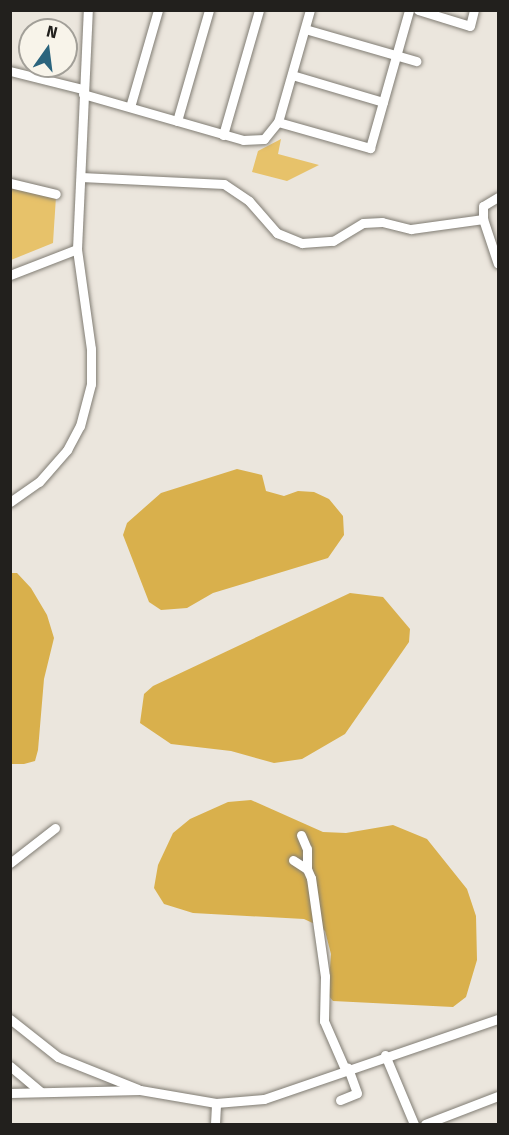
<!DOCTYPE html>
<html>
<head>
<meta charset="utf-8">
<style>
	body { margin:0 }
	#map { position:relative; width:509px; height:1135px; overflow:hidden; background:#ebe6dd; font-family:"Fira Sans",sans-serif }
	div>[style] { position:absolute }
	.green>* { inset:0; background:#e7c26a }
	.forest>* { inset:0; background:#d9b04c }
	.roads { filter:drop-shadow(0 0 2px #807c73) drop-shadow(0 0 2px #807c73) }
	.minor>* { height:9px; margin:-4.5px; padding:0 4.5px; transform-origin:4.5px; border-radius:4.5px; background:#fff }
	span { translate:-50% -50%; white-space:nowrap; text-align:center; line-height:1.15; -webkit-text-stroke:6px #f8f4ea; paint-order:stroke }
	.frame { position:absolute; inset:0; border:12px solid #22201d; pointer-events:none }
	.north { position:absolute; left:18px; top:18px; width:60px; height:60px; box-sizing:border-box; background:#f8f4ea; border:2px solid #a29f98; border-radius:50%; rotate:14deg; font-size:16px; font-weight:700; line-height:24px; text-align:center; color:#22201d }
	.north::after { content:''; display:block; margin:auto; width:21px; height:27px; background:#2b647d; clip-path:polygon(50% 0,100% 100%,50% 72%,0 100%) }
</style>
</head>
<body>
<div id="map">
	<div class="green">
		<i style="clip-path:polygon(281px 139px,278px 154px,319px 165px,287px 181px,252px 172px,258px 151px)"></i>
		<i style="clip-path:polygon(11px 185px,56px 196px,53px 243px,11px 260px)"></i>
	</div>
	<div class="forest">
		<i style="clip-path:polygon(237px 469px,262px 475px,266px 491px,284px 496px,298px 491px,314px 492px,329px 499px,343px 516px,344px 535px,328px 558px,213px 593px,187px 608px,161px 610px,149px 602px,123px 535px,127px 523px,161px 493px)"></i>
		<i style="clip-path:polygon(11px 573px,17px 573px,31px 588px,47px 615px,54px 638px,44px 679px,38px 750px,35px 761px,24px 764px,11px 764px)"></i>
		<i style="clip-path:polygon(350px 593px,383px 597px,410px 629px,409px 642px,345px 734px,302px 759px,274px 763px,231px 751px,171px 744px,140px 723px,144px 694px,153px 686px)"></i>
		<i style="clip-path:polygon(251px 800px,323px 832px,346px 833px,393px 825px,427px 839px,467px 889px,476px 916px,477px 960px,466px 997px,453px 1007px,333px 1001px,328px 995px,331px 954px,325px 931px,319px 926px,304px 919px,193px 913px,164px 904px,154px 888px,158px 865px,173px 833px,190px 819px,228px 802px)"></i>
	</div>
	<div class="roads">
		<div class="minor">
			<i style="left:418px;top:10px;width:54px;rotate:17.1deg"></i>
			<i style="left:470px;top:26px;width:16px;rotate:-76deg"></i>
			<i style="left:305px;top:29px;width:116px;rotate:16.1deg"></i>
			<i style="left:10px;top:71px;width:75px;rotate:13.9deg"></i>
			<i style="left:292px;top:75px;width:95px;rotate:16.5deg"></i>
			<i style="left:83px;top:94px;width:166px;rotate:16deg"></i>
			<i style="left:243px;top:140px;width:21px;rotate:-3deg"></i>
			<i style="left:264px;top:139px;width:22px;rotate:-51deg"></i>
			<i style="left:278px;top:122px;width:116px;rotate:-74.1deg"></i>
			<i style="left:130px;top:107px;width:101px;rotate:-73.9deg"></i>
			<i style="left:177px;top:121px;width:116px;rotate:-73.9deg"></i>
			<i style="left:278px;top:122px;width:96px;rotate:15.8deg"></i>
			<i style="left:370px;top:148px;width:143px;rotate:-74.2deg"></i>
			<i style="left:223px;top:135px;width:130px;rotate:-73.9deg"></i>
			<i style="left:81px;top:177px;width:143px;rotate:2.8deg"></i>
			<i style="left:224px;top:184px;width:30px;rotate:34deg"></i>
			<i style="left:249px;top:201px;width:43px;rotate:48.8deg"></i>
			<i style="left:277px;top:233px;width:27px;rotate:22deg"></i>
			<i style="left:302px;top:243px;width:31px;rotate:-4deg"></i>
			<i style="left:333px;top:241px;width:35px;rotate:-31deg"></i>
			<i style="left:363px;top:223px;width:19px;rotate:-3deg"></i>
			<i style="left:382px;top:222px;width:30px;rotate:14deg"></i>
			<i style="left:411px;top:229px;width:73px;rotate:-7.9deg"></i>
			<i style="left:10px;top:183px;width:47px;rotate:13.4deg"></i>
			<i style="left:498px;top:197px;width:17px;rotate:149deg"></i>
			<i style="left:483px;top:206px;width:13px;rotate:90deg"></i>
			<i style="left:483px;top:219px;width:47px;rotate:71.6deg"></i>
			<i style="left:10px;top:275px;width:72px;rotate:-21.2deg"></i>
			<i style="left:10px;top:502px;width:35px;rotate:-35deg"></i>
			<i style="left:39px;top:482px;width:43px;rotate:-48.8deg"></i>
			<i style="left:67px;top:450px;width:27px;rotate:-62deg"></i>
			<i style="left:80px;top:426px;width:43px;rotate:-75.3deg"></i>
			<i style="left:91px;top:384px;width:35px;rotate:-90deg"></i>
			<i style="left:91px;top:349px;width:101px;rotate:-98deg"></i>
			<i style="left:77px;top:249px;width:239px;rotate:-87.4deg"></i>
			<i style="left:301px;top:835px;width:15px;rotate:67deg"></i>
			<i style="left:307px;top:849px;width:20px;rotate:90deg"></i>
			<i style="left:293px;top:860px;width:17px;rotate:33deg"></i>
			<i style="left:307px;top:869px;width:10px;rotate:66deg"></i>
			<i style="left:311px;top:878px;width:99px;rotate:81.9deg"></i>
			<i style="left:325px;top:976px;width:45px;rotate:91.3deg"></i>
			<i style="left:324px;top:1021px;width:52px;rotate:66.4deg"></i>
			<i style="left:10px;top:863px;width:57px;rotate:-37.9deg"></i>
			<i style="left:10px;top:1019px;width:61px;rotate:38.4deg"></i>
			<i style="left:58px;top:1057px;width:86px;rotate:21.8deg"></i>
			<i style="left:385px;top:1055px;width:75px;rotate:67.2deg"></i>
			<i style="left:10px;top:1066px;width:40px;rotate:40deg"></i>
			<i style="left:10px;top:1093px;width:130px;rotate:-1.3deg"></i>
			<i style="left:140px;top:1090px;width:77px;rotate:9.7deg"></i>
			<i style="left:216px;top:1103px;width:48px;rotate:-4.8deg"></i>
			<i style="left:264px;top:1099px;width:247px;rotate:-18.9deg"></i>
			<i style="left:340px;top:1100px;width:18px;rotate:-22deg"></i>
			<i style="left:357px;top:1093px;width:27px;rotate:-110deg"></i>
			<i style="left:215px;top:1124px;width:21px;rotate:-87deg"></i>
			<i style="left:425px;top:1124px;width:78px;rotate:-21deg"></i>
		</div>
	</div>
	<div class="frame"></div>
	<div class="north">N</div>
</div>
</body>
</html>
